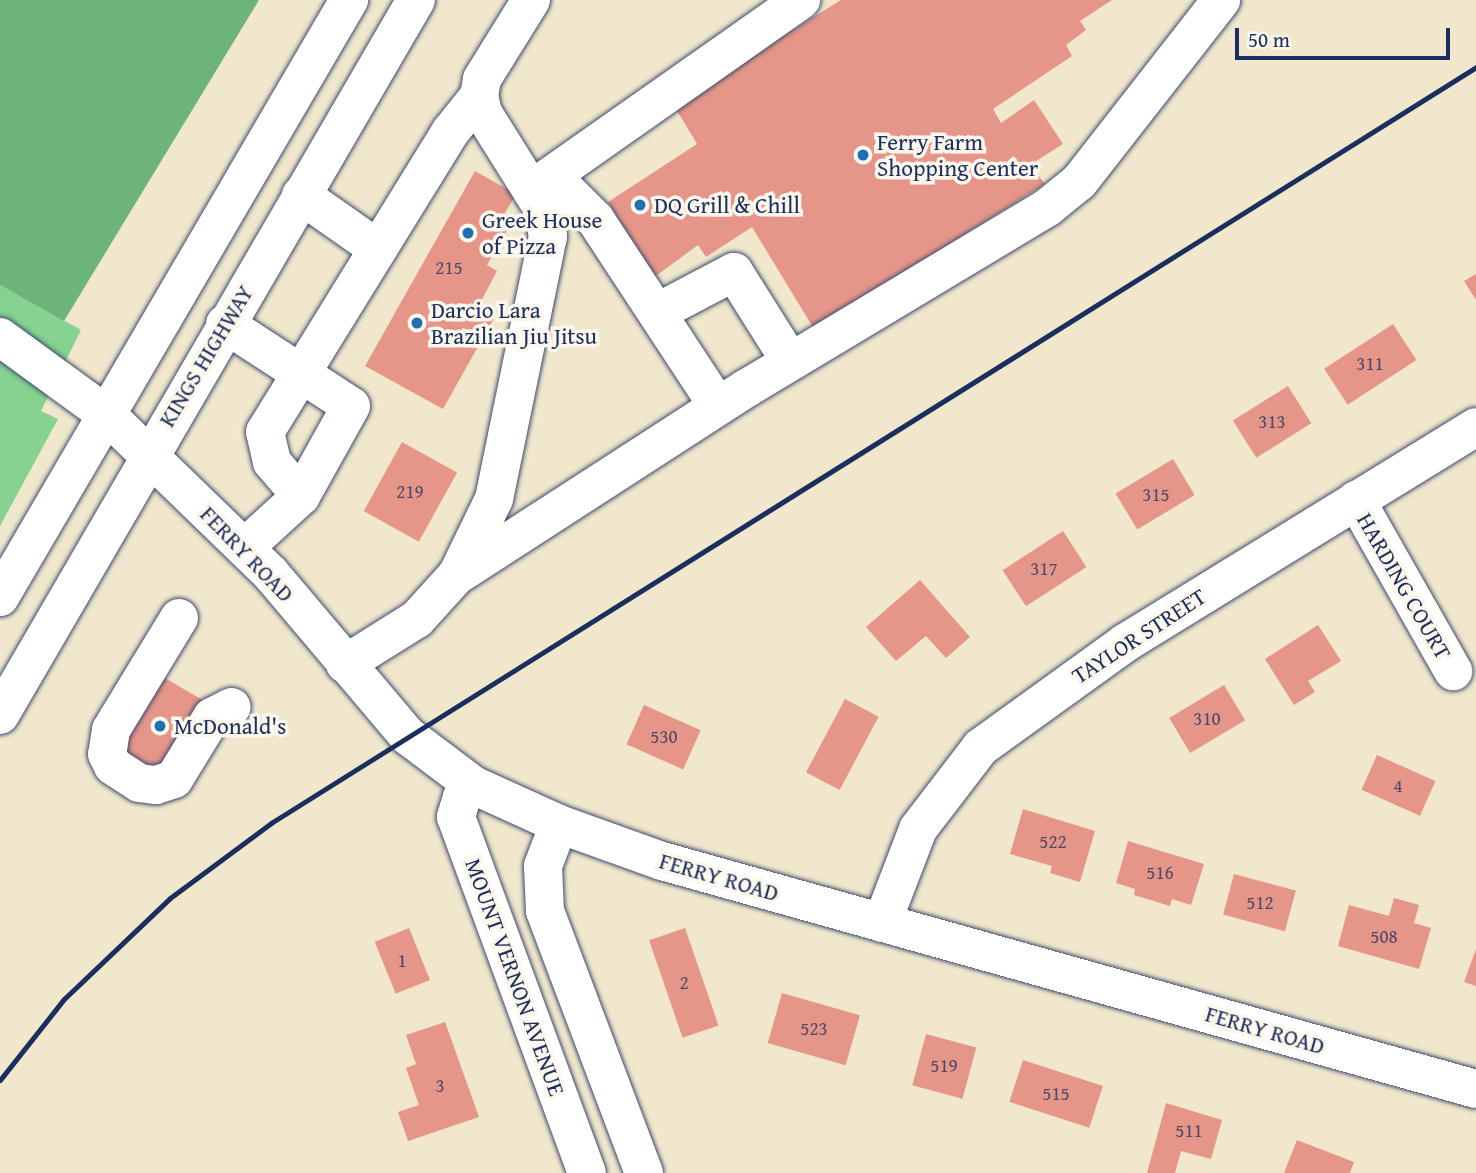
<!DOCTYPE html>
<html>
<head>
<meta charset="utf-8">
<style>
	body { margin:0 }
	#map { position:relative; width:1476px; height:1173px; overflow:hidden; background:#f0e7cc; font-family:"Gentium Book Plus",serif }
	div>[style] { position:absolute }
	.green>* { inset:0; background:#86d290 }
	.forest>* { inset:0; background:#6cb47a }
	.building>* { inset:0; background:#e59689; transform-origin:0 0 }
	.roads { filter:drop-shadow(0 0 2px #3b4b6e) drop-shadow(0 0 2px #3b4b6e) }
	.minor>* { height:38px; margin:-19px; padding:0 19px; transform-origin:19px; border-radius:19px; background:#fff }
	.major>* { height:38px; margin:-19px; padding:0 19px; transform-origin:19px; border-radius:19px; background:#fff }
	.rail>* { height:5px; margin:-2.5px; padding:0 2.5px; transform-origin:2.5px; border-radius:2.5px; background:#1b2f5e }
	.dots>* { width:19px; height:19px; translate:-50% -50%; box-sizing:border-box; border:4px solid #fbf7ec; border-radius:50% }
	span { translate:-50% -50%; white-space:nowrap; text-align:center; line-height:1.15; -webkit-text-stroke:7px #fbf7ec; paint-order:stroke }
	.number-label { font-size:19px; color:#4e4969 }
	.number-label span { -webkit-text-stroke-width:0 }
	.poi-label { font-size:23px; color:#1b2f5e }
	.left { translate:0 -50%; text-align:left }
	.street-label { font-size:23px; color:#1b2f5e }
	.scale { position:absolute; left:1235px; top:28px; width:215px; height:32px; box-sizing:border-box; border:4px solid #1b2f5e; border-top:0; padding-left:9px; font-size:21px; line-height:24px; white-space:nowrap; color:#1b2f5e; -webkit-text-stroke:5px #fbf7ec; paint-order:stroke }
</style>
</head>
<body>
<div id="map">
	<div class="green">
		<i style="clip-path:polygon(0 285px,81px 330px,41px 411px,58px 419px,0 526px)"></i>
	</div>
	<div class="forest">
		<i style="clip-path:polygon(0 0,259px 0,64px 321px,0 285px)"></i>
	</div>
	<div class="building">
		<i style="clip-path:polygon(841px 0,1112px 0,1080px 21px,1086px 30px,1066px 45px,1072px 56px,993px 109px,1001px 123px,1034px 100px,1063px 144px,1030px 165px,1045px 184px,814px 329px,752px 227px,706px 257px,698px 245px,653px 278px,608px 202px,697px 144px,673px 104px)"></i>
		<i style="clip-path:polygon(475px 171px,516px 194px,498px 225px,507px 230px,487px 265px,497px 271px,477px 309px,494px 318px,443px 409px,365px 366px)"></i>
		<i style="clip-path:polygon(1476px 274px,1476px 300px,1464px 281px)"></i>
		<i style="left:1393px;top:324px;width:43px;height:82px;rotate:57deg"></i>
		<i style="left:1288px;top:386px;width:44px;height:65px;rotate:58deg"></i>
		<i style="left:402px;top:442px;width:63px;height:79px;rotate:29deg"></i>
		<i style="left:1173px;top:459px;width:42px;height:67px;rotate:59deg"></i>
		<i style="left:1063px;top:531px;width:43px;height:72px;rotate:57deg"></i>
		<i style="clip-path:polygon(920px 580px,970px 637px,946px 658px,926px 636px,896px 661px,866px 627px)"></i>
		<i style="clip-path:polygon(1318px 625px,1341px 661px,1308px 681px,1315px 692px,1294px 705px,1265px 659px)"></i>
		<i style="left:156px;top:673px;width:59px;height:90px;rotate:30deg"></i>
		<i style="left:1224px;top:685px;width:41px;height:64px;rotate:59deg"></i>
		<i style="left:845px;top:699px;width:38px;height:83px;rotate:28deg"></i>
		<i style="left:644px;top:705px;width:62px;height:43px;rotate:24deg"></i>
		<i style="left:1377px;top:755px;width:64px;height:38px;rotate:24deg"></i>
		<i style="clip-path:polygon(1023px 809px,1095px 831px,1080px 882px,1050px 873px,1052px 866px,1010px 854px)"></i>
		<i style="clip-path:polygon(1128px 841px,1204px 864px,1191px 905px,1172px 899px,1170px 906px,1134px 895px,1135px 889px,1116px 883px)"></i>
		<i style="left:1234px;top:874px;width:64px;height:42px;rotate:15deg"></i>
		<i style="clip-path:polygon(1394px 898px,1419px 905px,1414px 923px,1431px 928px,1419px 969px,1338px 946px,1349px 905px,1389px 916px)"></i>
		<i style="left:409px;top:928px;width:56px;height:37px;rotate:68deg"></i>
		<i style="left:685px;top:928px;width:103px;height:38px;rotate:71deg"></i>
		<i style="clip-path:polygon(1476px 949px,1476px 986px,1464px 982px)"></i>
		<i style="left:782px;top:993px;width:81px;height:52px;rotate:16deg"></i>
		<i style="clip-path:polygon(445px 1022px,479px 1117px,408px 1141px,398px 1112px,419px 1105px,406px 1068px,416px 1064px,406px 1035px)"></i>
		<i style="left:926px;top:1034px;width:52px;height:53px;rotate:15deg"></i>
		<i style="left:1023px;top:1060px;width:84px;height:44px;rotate:18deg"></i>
		<i style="clip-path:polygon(1166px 1103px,1222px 1120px,1211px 1159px,1181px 1151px,1175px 1173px,1147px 1173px)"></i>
		<i style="clip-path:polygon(1297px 1140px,1354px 1162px,1350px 1173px,1284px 1173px)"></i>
	</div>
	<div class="roads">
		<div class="minor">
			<i style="left:552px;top:176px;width:61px;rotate:45deg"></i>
			<i style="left:595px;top:219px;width:224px;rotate:56.7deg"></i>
			<i style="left:532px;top:189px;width:329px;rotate:-35.1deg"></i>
			<i style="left:301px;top:195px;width:94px;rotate:35deg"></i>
			<i style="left:658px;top:312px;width:86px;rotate:-27.8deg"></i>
			<i style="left:734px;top:272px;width:105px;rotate:57.8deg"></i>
			<i style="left:225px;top:324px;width:150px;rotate:33.1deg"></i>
			<i style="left:351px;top:406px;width:103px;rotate:119.1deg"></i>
			<i style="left:301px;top:496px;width:77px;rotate:137.6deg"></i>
			<i style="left:0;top:337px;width:132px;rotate:36.1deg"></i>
			<i style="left:301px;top:496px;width:45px;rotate:-130.5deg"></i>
			<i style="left:272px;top:462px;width:31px;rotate:-103deg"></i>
			<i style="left:265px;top:432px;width:354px;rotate:-58.3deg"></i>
			<i style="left:451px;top:131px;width:45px;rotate:-51.3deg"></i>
			<i style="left:1356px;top:500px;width:197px;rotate:60.4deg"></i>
			<i style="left:459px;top:571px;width:80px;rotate:-64.1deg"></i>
			<i style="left:494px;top:499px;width:268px;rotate:-78.4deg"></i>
			<i style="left:548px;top:237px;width:28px;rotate:-100deg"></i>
			<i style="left:543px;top:209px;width:113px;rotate:-122deg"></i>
			<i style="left:483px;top:113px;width:17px;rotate:-103deg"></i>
			<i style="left:479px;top:96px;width:17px;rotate:-80deg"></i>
			<i style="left:482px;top:79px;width:93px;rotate:-58.2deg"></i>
			<i style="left:179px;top:618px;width:131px;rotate:121.3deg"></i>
			<i style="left:111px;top:730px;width:24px;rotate:99deg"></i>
			<i style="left:107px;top:754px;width:13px;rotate:63deg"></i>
			<i style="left:113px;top:766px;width:31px;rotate:33deg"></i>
			<i style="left:139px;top:783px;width:17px;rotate:7deg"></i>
			<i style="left:156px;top:785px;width:19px;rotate:-18deg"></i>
			<i style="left:174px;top:779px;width:73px;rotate:-58.5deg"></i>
			<i style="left:212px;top:717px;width:22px;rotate:-27deg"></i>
			<i style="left:345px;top:664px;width:85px;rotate:-32deg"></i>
			<i style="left:417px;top:619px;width:58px;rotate:-47.8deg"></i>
			<i style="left:456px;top:576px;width:346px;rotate:-32.9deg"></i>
			<i style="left:747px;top:388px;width:351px;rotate:-31deg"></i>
			<i style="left:1048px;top:207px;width:40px;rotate:-39deg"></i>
			<i style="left:1079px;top:182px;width:231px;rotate:-52deg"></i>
			<i style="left:473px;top:785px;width:16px;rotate:133deg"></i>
			<i style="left:462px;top:797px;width:21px;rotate:107deg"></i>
			<i style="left:456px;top:817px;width:379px;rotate:69.8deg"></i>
			<i style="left:559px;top:824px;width:45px;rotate:110.9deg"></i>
			<i style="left:543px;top:866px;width:45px;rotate:87.5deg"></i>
			<i style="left:545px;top:911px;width:280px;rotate:69.3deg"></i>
			<i style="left:882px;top:923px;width:101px;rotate:-69deg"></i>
			<i style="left:918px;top:829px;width:103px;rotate:-52.5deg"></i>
			<i style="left:981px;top:747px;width:178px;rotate:-35.8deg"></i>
			<i style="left:1125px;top:643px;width:412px;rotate:-31.6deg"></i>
		</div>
		<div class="major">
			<i style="left:107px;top:415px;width:228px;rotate:44.1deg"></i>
			<i style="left:271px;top:574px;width:212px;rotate:49.8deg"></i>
			<i style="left:408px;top:736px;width:81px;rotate:37deg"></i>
			<i style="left:473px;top:785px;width:94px;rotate:24.4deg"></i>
			<i style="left:559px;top:824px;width:109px;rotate:19.8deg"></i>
			<i style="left:662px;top:861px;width:845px;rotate:15.65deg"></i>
			<i style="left:0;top:597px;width:692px;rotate:-59.69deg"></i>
			<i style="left:0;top:715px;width:827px;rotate:-59.81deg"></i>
		</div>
	</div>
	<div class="rail">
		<i style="left:0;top:1080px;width:103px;rotate:-51.7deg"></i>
		<i style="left:64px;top:999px;width:146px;rotate:-43.6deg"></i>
		<i style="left:170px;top:898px;width:126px;rotate:-36.6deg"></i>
		<i style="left:271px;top:823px;width:1423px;rotate:-32.1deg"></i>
	</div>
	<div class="dots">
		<i style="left:863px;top:155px;background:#1f6fb2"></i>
		<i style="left:640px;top:205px;background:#1f6fb2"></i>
		<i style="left:468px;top:233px;background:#1f6fb2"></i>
		<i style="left:417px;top:323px;background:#1f6fb2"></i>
		<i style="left:160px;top:726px;background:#1f6fb2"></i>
	</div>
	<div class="number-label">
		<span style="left:449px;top:268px">215</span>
		<span style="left:1370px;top:364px">311</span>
		<span style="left:1272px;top:422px">313</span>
		<span style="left:410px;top:492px">219</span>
		<span style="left:1156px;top:495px">315</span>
		<span style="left:1044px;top:569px">317</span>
		<span style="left:1207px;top:719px">310</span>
		<span style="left:664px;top:737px">530</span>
		<span style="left:1398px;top:786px">4</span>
		<span style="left:1053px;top:842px">522</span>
		<span style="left:1160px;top:873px">516</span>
		<span style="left:1260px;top:903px">512</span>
		<span style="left:1384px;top:937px">508</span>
		<span style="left:402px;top:961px">1</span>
		<span style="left:684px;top:983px">2</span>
		<span style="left:814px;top:1029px">523</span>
		<span style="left:944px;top:1066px">519</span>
		<span style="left:440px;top:1086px">3</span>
		<span style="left:1056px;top:1094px">515</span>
		<span style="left:1189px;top:1131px">511</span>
	</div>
	<div class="poi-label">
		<span class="left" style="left:877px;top:155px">Ferry Farm<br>Shopping Center</span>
		<span class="left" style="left:654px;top:205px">DQ Grill &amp; Chill</span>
		<span class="left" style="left:482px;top:233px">Greek House<br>of Pizza</span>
		<span class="left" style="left:431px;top:323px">Darcio Lara<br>Brazilian Jiu Jitsu</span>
		<span class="left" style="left:174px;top:726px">McDonald's</span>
	</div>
	<div class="street-label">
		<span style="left:206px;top:356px;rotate:-59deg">KINGS HIGHWAY</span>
		<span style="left:247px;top:554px;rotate:46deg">FERRY ROAD</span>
		<span style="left:1404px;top:586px;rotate:60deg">HARDING COURT</span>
		<span style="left:1139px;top:636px;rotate:-33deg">TAYLOR STREET</span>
		<span style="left:719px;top:877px;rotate:16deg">FERRY ROAD</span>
		<span style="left:515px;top:977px;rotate:70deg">MOUNT VERNON AVENUE</span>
		<span style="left:1265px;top:1030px;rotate:16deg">FERRY ROAD</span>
	</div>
	<div class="scale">50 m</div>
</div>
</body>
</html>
